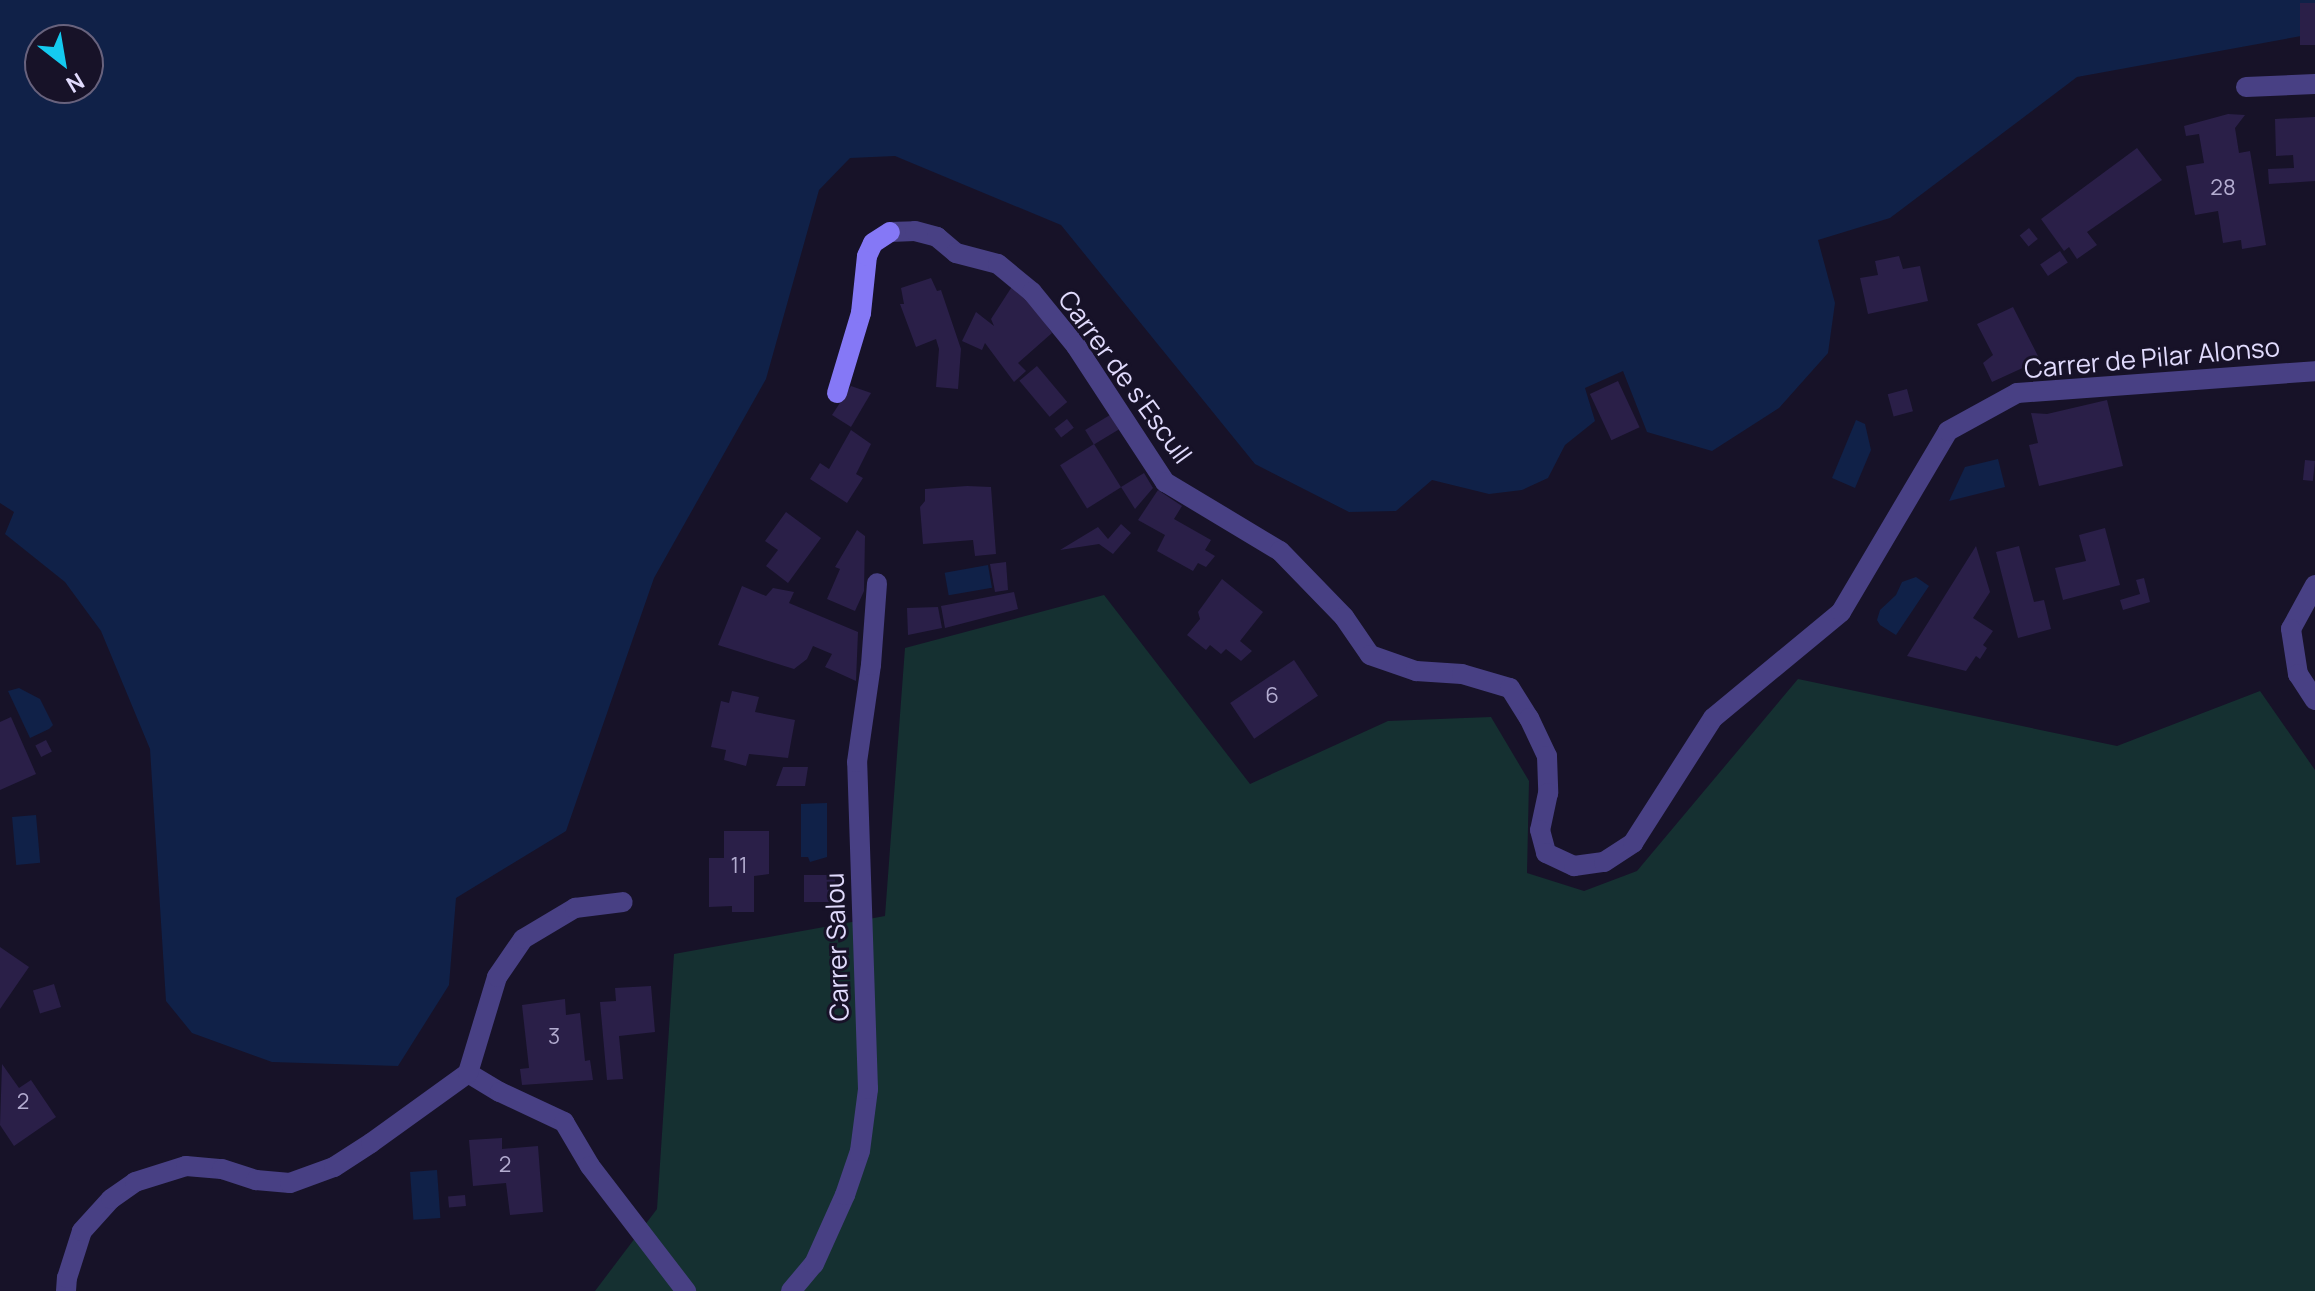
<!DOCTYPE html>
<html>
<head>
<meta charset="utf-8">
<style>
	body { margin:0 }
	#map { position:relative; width:2315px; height:1291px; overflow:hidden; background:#171228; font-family:Manrope,sans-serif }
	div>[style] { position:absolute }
	.green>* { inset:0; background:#153031 }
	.water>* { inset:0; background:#102148; transform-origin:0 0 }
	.building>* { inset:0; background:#2a1f48; transform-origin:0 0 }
	.street>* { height:20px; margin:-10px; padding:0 10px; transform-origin:10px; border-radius:10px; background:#484084 }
	.secondary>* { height:20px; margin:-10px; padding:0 10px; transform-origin:10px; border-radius:10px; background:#8578f6 }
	span { translate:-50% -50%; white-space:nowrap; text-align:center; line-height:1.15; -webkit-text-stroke:6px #171228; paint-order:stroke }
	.number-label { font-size:22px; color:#b3acd0 }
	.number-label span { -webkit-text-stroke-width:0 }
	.street-label { font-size:26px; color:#e1dbfd }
	.north { position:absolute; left:24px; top:24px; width:80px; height:80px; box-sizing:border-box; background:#171228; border:2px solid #68627d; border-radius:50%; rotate:149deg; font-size:22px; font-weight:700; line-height:32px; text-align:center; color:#e1dbfd }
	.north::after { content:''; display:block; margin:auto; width:28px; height:36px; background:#14caf0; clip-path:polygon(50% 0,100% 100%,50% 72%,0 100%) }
</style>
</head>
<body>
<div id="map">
	<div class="green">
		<i style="clip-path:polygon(1104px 595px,1250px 784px,1388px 721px,1491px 717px,1529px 781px,1527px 873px,1584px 891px,1637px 871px,1798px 679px,2117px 746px,2260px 691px,2315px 770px,2315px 1291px,595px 1291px,657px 1209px,674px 954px,885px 916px,905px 648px)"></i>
	</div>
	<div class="water">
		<i style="clip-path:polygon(evenodd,0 0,2315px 0,2315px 38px,2301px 36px,2077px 77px,1890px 218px,1818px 240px,1835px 303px,1828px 353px,1779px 408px,1712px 451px,1647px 432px,1623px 371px,1585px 388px,1595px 421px,1565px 445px,1548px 478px,1522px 490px,1489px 494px,1432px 480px,1396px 511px,1349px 512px,1255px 464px,1061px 225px,895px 156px,850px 158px,819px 190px,766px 379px,654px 578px,566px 831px,456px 898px,449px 985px,398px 1066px,272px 1062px,192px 1033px,166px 1001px,150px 749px,101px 631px,65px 582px,5px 534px,14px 512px,0 503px,0 0,40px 40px,88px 40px,88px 88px,40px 88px,40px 40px)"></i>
		<i style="clip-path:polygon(1856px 420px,1865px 424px,1871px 450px,1855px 488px,1832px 478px)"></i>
		<i style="clip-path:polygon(1998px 459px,2005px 487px,1949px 501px,1965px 467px)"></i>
		<i style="left:988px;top:565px;width:23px;height:44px;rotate:80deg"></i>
		<i style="clip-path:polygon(1916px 577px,1929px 586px,1896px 635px,1880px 625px,1877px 620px,1880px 610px,1896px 595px,1902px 582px)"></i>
		<i style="clip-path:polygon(19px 688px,40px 699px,53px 725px,49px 729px,30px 738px,8px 691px)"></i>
		<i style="clip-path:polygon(827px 803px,827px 857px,810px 862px,808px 857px,801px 857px,801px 804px)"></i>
		<i style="left:36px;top:815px;width:48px;height:24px;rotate:85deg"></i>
		<i style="left:437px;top:1170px;width:48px;height:27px;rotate:86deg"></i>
	</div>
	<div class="building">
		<i style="left:2300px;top:3px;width:15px;height:42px"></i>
		<i style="clip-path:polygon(2228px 114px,2245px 115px,2235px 128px,2239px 153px,2250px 151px,2266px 245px,2242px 249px,2241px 240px,2223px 243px,2218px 211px,2195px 215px,2186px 166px,2204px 163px,2199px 134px,2186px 136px,2184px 126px)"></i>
		<i style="clip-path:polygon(2315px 117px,2315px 181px,2269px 184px,2268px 169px,2294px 168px,2293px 155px,2276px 156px,2275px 119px)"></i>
		<i style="clip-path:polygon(2137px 148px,2162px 180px,2087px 232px,2097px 245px,2077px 259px,2069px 247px,2064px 251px,2041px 219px)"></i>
		<i style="left:2029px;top:228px;width:14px;height:12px;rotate:51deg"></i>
		<i style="left:2060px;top:251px;width:14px;height:24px;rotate:56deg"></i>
		<i style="clip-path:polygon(1899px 256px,1903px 269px,1920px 266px,1928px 301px,1868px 314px,1860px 278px,1878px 275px,1875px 261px)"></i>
		<i style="clip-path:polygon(931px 278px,937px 291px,941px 290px,961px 349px,958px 389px,936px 387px,939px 349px,936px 339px,916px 347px,900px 304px,904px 304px,901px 288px)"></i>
		<i style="clip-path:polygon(1013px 285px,1030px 302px,1052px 333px,1018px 363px,1026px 371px,1014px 382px,985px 343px,982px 350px,962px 341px,976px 312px,994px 326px,991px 319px)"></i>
		<i style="clip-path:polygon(2013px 307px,2040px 360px,1992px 382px,1983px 363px,1993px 355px,1977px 324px)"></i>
		<i style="left:1037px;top:366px;width:47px;height:23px;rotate:50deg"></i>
		<i style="left:1618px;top:381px;width:51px;height:31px;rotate:65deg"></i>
		<i style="clip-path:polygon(851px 386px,871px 393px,851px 427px,832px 415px)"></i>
		<i style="left:1907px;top:389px;width:23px;height:20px;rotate:75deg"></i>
		<i style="clip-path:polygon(2107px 400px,2123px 466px,2039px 486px,2029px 445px,2038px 443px,2031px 413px,2047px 414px)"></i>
		<i style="left:1110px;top:415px;width:17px;height:29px;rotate:59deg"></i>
		<i style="left:1067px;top:419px;width:11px;height:16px;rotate:52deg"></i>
		<i style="clip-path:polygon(851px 430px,871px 444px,856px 474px,863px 478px,847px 503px,810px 479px,820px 463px,829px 469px)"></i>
		<i style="left:1094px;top:444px;width:51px;height:40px;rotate:58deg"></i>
		<i style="left:2305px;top:460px;width:10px;height:20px;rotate:6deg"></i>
		<i style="clip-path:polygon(1144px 473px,1153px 488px,1135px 509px,1121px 487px)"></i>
		<i style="clip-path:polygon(967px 486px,991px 487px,996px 554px,975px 556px,973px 540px,923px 544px,920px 507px,925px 501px,925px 489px)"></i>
		<i style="clip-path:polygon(1158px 490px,1182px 506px,1174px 519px,1211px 540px,1205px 550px,1215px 556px,1206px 567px,1198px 563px,1193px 571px,1157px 551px,1165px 535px,1138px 520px)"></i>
		<i style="clip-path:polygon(786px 512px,821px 538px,788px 583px,766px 566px,778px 550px,765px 541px)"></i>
		<i style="clip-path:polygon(1121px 524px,1131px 533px,1113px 554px,1099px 544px,1060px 550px,1098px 527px,1108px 539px)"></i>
		<i style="clip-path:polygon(2105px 528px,2120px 585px,2063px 600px,2055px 568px,2086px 561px,2079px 535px)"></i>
		<i style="clip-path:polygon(857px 530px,865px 536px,864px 591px,855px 611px,827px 599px,840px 569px,835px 567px)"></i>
		<i style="clip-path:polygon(1976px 546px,1990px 592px,1973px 618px,1993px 631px,1983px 645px,1987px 648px,1980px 659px,1976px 656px,1966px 671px,1907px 656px)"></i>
		<i style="clip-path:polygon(2019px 546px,2034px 602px,2044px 600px,2051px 629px,2018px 638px,1996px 552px)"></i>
		<i style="clip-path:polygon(1006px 562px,1008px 590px,995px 592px,990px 564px)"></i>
		<i style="clip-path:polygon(2144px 578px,2150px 602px,2123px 610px,2120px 600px,2140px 594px,2136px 580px)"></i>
		<i style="clip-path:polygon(1222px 579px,1263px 612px,1240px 641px,1252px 651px,1241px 661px,1226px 649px,1221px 654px,1210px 645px,1206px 650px,1187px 635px,1200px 619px,1198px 612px)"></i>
		<i style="clip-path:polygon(742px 586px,766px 596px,773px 588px,794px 592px,789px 603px,858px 632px,856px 681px,825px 667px,832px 654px,813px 646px,807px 659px,794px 669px,718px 645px)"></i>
		<i style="clip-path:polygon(1014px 592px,1018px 609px,945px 628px,941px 606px)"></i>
		<i style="clip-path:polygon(938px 607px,942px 628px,908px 635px,907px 608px)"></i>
		<i style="left:1294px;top:660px;width:43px;height:77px;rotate:56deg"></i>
		<i style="clip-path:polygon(732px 691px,759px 697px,755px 712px,795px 720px,788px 758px,749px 754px,746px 766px,724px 760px,726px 750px,711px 747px,721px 701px,729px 703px)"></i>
		<i style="clip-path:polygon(11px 717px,36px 774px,0 790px,0 722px)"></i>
		<i style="left:46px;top:740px;width:13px;height:12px;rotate:63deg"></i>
		<i style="clip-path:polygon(783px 767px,808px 767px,805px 786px,776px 786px)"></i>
		<i style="clip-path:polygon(724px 831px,769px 831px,769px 874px,754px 876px,754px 912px,732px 912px,732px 906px,709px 907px,709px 858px,724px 858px)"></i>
		<i style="left:804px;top:875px;width:31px;height:27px"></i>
		<i style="clip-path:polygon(0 947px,29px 967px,0 1009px)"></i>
		<i style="left:54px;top:984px;width:24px;height:22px;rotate:73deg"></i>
		<i style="clip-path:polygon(651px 986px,655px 1032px,619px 1036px,623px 1079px,607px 1080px,600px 1002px,616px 1001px,615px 988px)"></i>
		<i style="clip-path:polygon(565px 999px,566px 1015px,580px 1013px,585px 1061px,590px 1060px,593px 1080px,522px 1085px,520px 1069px,529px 1068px,522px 1005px)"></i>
		<i style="clip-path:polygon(2px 1064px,19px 1088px,31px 1080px,56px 1117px,14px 1146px,0 1125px)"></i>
		<i style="clip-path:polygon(502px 1138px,502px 1149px,538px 1146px,543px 1212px,510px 1215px,506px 1183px,473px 1186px,469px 1140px)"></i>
		<i style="left:465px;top:1195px;width:11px;height:17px;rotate:85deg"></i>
	</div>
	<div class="street">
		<i style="left:2246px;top:87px;width:69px;rotate:-2.5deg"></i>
		<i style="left:890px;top:232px;width:25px;rotate:-2deg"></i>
		<i style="left:915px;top:231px;width:23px;rotate:15deg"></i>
		<i style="left:937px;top:237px;width:25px;rotate:40deg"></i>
		<i style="left:956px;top:253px;width:43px;rotate:14.7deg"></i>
		<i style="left:998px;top:264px;width:44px;rotate:39.5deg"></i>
		<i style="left:1032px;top:292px;width:70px;rotate:50.8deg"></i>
		<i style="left:1076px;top:346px;width:163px;rotate:56.8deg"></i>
		<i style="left:1165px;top:482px;width:134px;rotate:31deg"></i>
		<i style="left:1280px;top:551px;width:92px;rotate:45.9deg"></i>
		<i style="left:1344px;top:617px;width:46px;rotate:55.6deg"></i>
		<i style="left:1370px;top:655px;width:49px;rotate:19.2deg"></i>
		<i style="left:1416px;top:671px;width:46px;rotate:3.7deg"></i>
		<i style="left:1462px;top:674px;width:50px;rotate:16.3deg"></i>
		<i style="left:1510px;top:688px;width:36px;rotate:58deg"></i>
		<i style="left:1529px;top:718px;width:42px;rotate:64.7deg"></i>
		<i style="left:1547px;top:756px;width:37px;rotate:88deg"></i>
		<i style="left:1548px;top:793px;width:38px;rotate:102deg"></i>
		<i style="left:1540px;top:830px;width:24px;rotate:75deg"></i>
		<i style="left:1546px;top:853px;width:31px;rotate:25deg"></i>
		<i style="left:1574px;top:866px;width:30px;rotate:-8deg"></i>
		<i style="left:1604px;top:862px;width:35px;rotate:-33deg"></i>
		<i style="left:1633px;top:843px;width:148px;rotate:-57.4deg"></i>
		<i style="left:1713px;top:718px;width:166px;rotate:-39.6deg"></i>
		<i style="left:1841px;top:612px;width:210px;rotate:-59.4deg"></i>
		<i style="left:1948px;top:431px;width:79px;rotate:-28.8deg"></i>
		<i style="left:2017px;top:393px;width:299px;rotate:-4.2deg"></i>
		<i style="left:2315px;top:585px;width:50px;rotate:118.6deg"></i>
		<i style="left:2291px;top:629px;width:46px;rotate:81.2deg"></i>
		<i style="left:2298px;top:674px;width:31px;rotate:57deg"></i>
		<i style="left:468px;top:1073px;width:37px;rotate:31deg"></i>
		<i style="left:500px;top:1092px;width:71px;rotate:25.1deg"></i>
		<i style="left:564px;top:1122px;width:51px;rotate:59.4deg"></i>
		<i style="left:590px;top:1166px;width:158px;rotate:52.5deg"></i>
		<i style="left:66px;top:1291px;width:13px;rotate:-86deg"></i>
		<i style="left:67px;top:1278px;width:49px;rotate:-72.3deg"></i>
		<i style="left:82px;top:1231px;width:43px;rotate:-47.8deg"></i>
		<i style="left:111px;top:1199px;width:29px;rotate:-35deg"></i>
		<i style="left:135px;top:1182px;width:53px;rotate:-17.4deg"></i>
		<i style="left:186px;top:1166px;width:36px;rotate:5deg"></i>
		<i style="left:222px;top:1169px;width:36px;rotate:18deg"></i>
		<i style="left:256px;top:1180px;width:34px;rotate:5deg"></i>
		<i style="left:290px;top:1183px;width:47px;rotate:-20deg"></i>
		<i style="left:334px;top:1167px;width:44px;rotate:-33deg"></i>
		<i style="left:371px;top:1143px;width:120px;rotate:-35.8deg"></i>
		<i style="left:468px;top:1073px;width:100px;rotate:-73.2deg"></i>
		<i style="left:497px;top:977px;width:46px;rotate:-55.6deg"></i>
		<i style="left:523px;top:939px;width:61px;rotate:-30.8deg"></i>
		<i style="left:575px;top:908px;width:48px;rotate:-7.1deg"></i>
		<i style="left:791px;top:1291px;width:35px;rotate:-50deg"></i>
		<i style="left:814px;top:1264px;width:76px;rotate:-65.8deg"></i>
		<i style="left:845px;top:1195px;width:46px;rotate:-71.2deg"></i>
		<i style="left:860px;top:1151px;width:63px;rotate:-82.6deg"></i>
		<i style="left:868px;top:1089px;width:327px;rotate:-91.9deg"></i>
		<i style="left:857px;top:762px;width:98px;rotate:-81.8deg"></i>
		<i style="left:871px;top:665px;width:82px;rotate:-85.8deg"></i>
	</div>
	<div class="secondary">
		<i style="left:837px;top:393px;width:84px;rotate:-73.3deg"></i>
		<i style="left:861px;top:313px;width:57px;rotate:-84deg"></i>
		<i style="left:867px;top:256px;width:14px;rotate:-65deg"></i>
		<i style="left:873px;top:243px;width:20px;rotate:-33deg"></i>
	</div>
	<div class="number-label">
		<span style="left:2223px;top:188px">28</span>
		<span style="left:1272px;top:696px">6</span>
		<span style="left:739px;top:866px">11</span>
		<span style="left:554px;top:1037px">3</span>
		<span style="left:23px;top:1102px">2</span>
		<span style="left:505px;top:1165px">2</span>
	</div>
	<div class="street-label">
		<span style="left:2152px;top:358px;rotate:-5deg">Carrer de Pilar Alonso</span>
		<span style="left:1125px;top:377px;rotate:54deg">Carrer de s'Escull</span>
		<span style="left:837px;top:947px;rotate:-92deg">Carrer Salou</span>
	</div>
	<div class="north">N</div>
</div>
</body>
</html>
